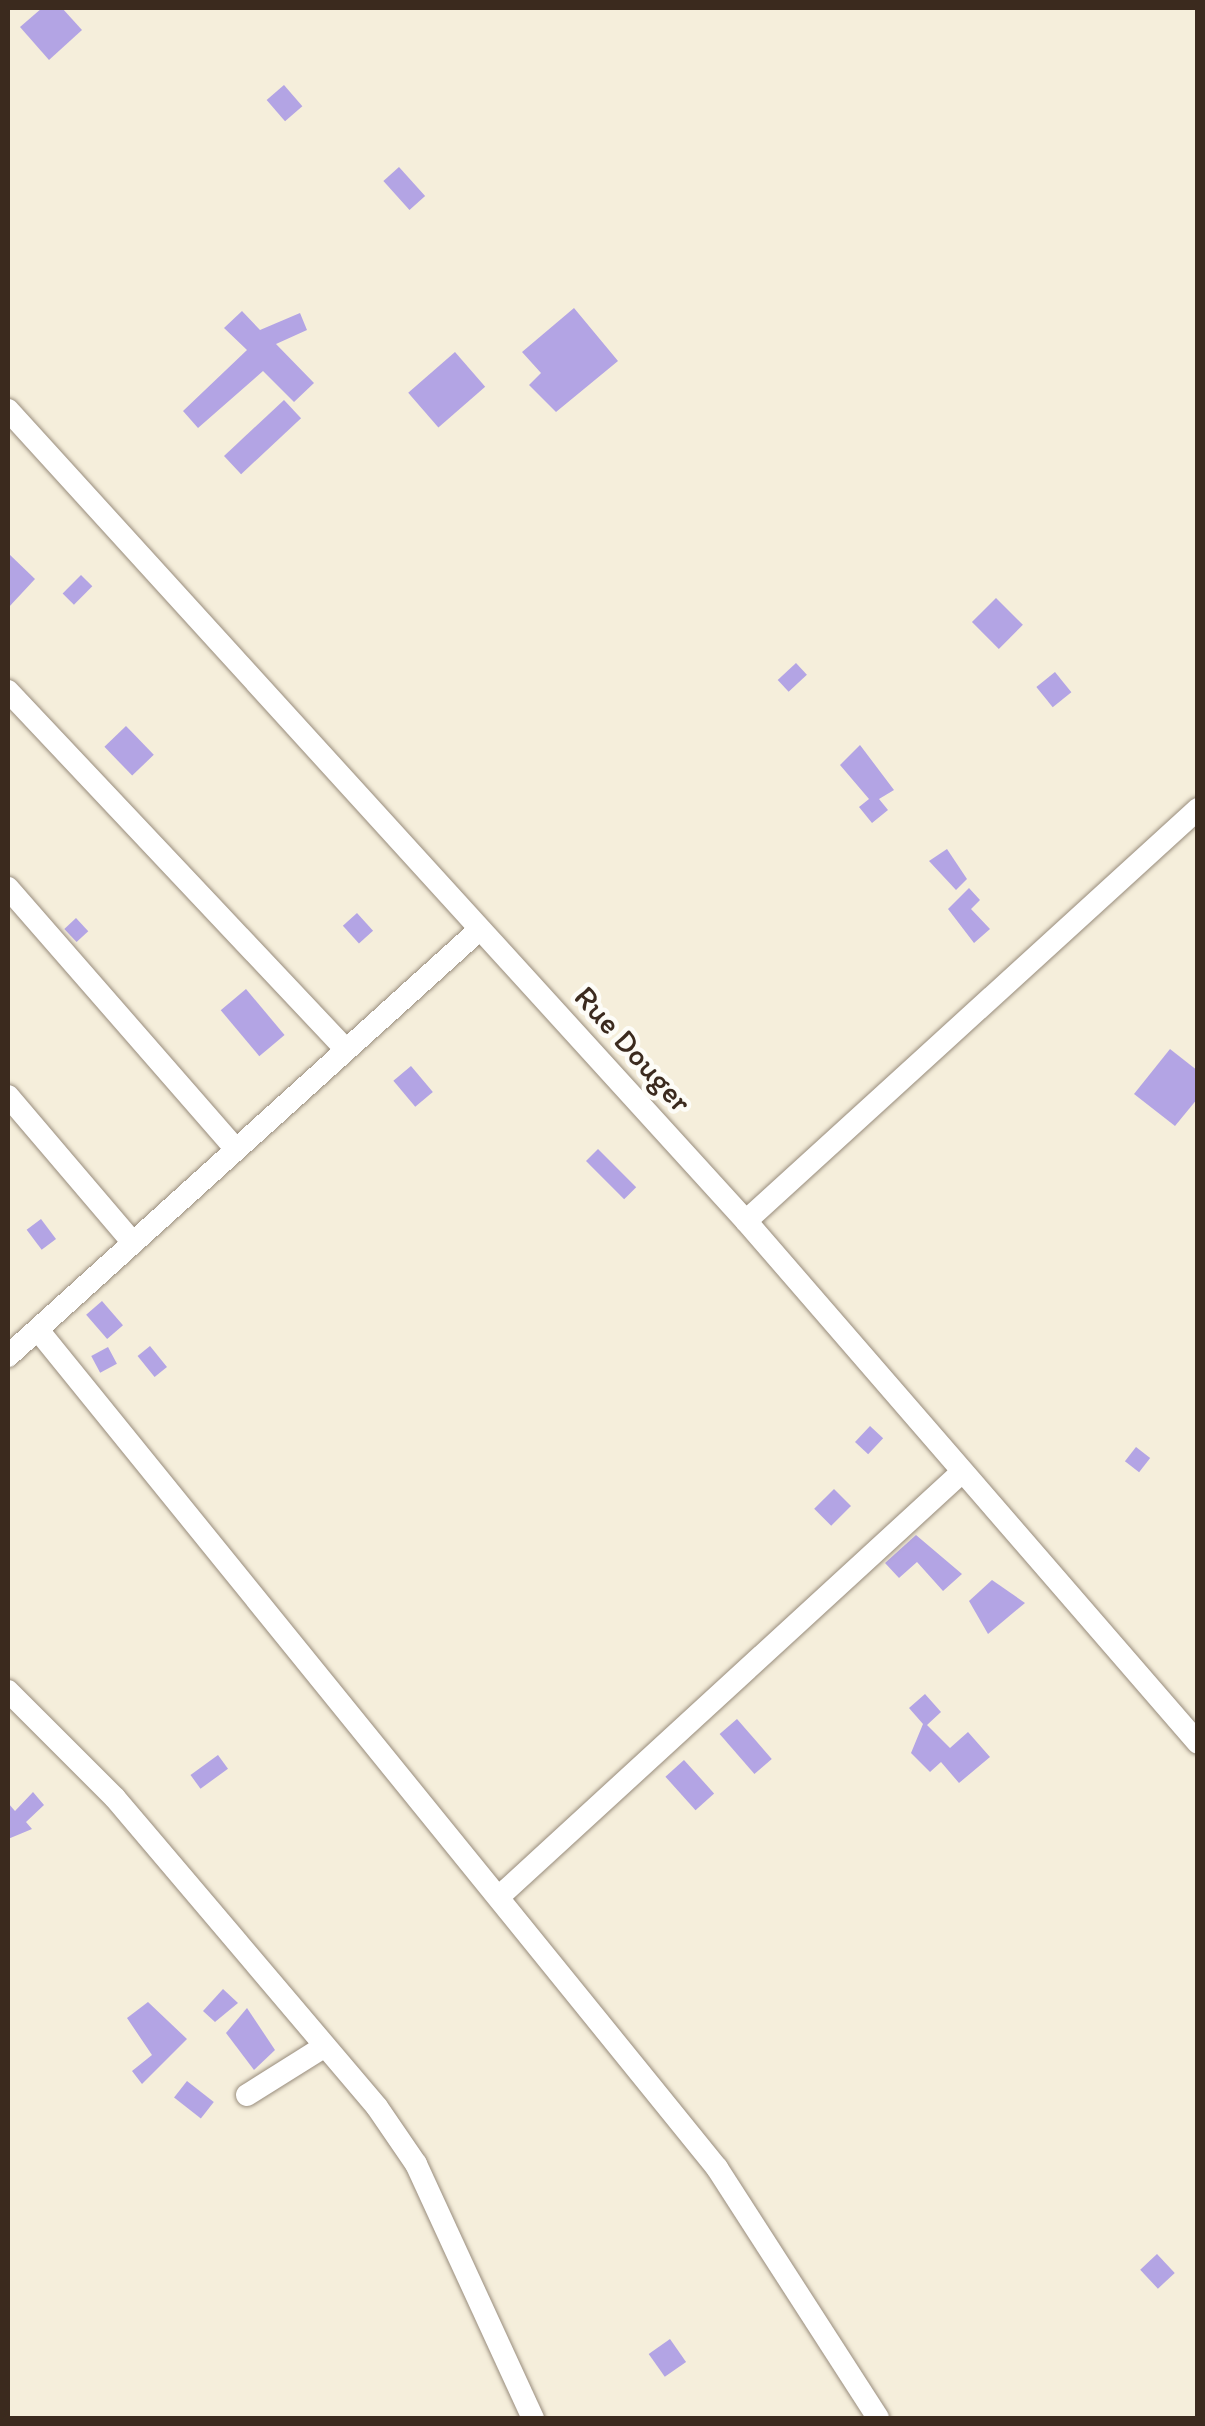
<!DOCTYPE html>
<html>
<head>
<meta charset="utf-8">
<style>
	body { margin:0 }
	#map { position:relative; width:1205px; height:2426px; overflow:hidden; background:#f5eedb; font-family:Itim,sans-serif }
	div>[style] { position:absolute }
	.building>* { inset:0; background:#b3a4e4; transform-origin:0 0 }
	.roads { filter:drop-shadow(0 0 2px #988c7c) drop-shadow(0 0 2px #988c7c) }
	.street>* { height:22px; margin:-11px; padding:0 11px; transform-origin:11px; border-radius:11px; background:#fff }
	span { translate:-50% -50%; white-space:nowrap; text-align:center; line-height:1.15; -webkit-text-stroke:9px #fdfcf7; paint-order:stroke }
	.street-label { font-size:32px; color:#3b2a1e }
	.frame { position:absolute; inset:0; border:10px solid #3b2a1e; pointer-events:none }
</style>
</head>
<body>
<div id="map">
	<div class="building">
		<i style="clip-path:polygon(42px 8px,62px 8px,82px 30px,49px 60px,20px 27px)"></i>
		<i style="left:284px;top:85px;width:28px;height:23px;rotate:49deg"></i>
		<i style="left:399px;top:167px;width:39px;height:21px;rotate:48deg"></i>
		<i style="clip-path:polygon(574px 308px,618px 361px,556px 412px,529px 385px,541px 373px,522px 352px)"></i>
		<i style="clip-path:polygon(242px 311px,260px 330px,300px 313px,307px 330px,276px 344px,314px 383px,294px 402px,263px 371px,198px 428px,183px 411px,247px 350px,224px 328px)"></i>
		<i style="left:455px;top:352px;width:46px;height:62px;rotate:49deg"></i>
		<i style="left:284px;top:400px;width:25px;height:82px;rotate:47deg"></i>
		<i style="clip-path:polygon(8px 553px,35px 579px,8px 608px)"></i>
		<i style="left:81px;top:575px;width:16px;height:26px;rotate:45deg"></i>
		<i style="left:996px;top:598px;width:38px;height:34px;rotate:45deg"></i>
		<i style="left:796px;top:663px;width:16px;height:25px;rotate:47deg"></i>
		<i style="left:1055px;top:672px;width:26px;height:24px;rotate:51deg"></i>
		<i style="left:126px;top:726px;width:40px;height:30px;rotate:46deg"></i>
		<i style="clip-path:polygon(860px 745px,894px 790px,879px 799px,888px 810px,872px 823px,859px 807px,869px 799px,840px 765px)"></i>
		<i style="clip-path:polygon(947px 849px,967px 879px,956px 890px,929px 861px)"></i>
		<i style="clip-path:polygon(969px 888px,980px 900px,971px 909px,990px 929px,974px 943px,948px 909px)"></i>
		<i style="left:357px;top:913px;width:24px;height:19px;rotate:48deg"></i>
		<i style="left:76px;top:918px;width:18px;height:16px;rotate:47deg"></i>
		<i style="left:246px;top:989px;width:60px;height:33px;rotate:50deg"></i>
		<i style="clip-path:polygon(1170px 1049px,1198px 1071px,1198px 1098px,1175px 1126px,1134px 1094px)"></i>
		<i style="left:411px;top:1066px;width:34px;height:23px;rotate:50deg"></i>
		<i style="left:598px;top:1149px;width:54px;height:17px;rotate:45deg"></i>
		<i style="left:41px;top:1219px;width:25px;height:18px;rotate:53deg"></i>
		<i style="left:102px;top:1301px;width:32px;height:21px;rotate:49deg"></i>
		<i style="left:150px;top:1346px;width:27px;height:16px;rotate:51deg"></i>
		<i style="left:108px;top:1347px;width:19px;height:19px;rotate:62deg"></i>
		<i style="left:870px;top:1426px;width:18px;height:22px;rotate:43deg"></i>
		<i style="left:1136px;top:1447px;width:18px;height:18px;rotate:38deg"></i>
		<i style="left:834px;top:1489px;width:24px;height:28px;rotate:45deg"></i>
		<i style="clip-path:polygon(916px 1535px,962px 1574px,943px 1591px,917px 1562px,899px 1578px,885px 1563px)"></i>
		<i style="clip-path:polygon(992px 1580px,1025px 1603px,988px 1634px,969px 1601px)"></i>
		<i style="clip-path:polygon(925px 1694px,941px 1712px,927px 1725px,950px 1748px,968px 1732px,990px 1757px,959px 1783px,941px 1762px,930px 1772px,911px 1753px,923px 1724px,909px 1708px)"></i>
		<i style="left:737px;top:1719px;width:53px;height:23px;rotate:49deg"></i>
		<i style="left:218px;top:1755px;width:17px;height:34px;rotate:54deg"></i>
		<i style="left:684px;top:1760px;width:45px;height:25px;rotate:48deg"></i>
		<i style="clip-path:polygon(33px 1792px,44px 1805px,26px 1822px,32px 1829px,8px 1839px,8px 1803px,15px 1811px)"></i>
		<i style="clip-path:polygon(223px 1989px,238px 2003px,215px 2022px,203px 2011px)"></i>
		<i style="clip-path:polygon(148px 2002px,187px 2039px,142px 2084px,132px 2071px,152px 2055px,127px 2018px)"></i>
		<i style="clip-path:polygon(247px 2008px,275px 2050px,254px 2070px,226px 2033px)"></i>
		<i style="left:187px;top:2081px;width:34px;height:21px;rotate:38deg"></i>
		<i style="left:1157px;top:2254px;width:26px;height:23px;rotate:47deg"></i>
		<i style="left:670px;top:2339px;width:28px;height:26px;rotate:55deg"></i>
	</div>
	<div class="roads">
		<div class="street">
			<i style="left:8px;top:410px;width:1097px;rotate:47.7deg"></i>
			<i style="left:746px;top:1221px;width:690px;rotate:49.11deg"></i>
			<i style="left:8px;top:691px;width:493px;rotate:46.7deg"></i>
			<i style="left:8px;top:888px;width:347px;rotate:48.9deg"></i>
			<i style="left:8px;top:1096px;width:193px;rotate:49.6deg"></i>
			<i style="left:746px;top:1221px;width:612px;rotate:-42.35deg"></i>
			<i style="left:38px;top:1330px;width:1079px;rotate:50.98deg"></i>
			<i style="left:717px;top:2168px;width:297px;rotate:57.2deg"></i>
			<i style="left:8px;top:1356px;width:636px;rotate:-42.13deg"></i>
			<i style="left:8px;top:1691px;width:151px;rotate:45deg"></i>
			<i style="left:115px;top:1798px;width:405px;rotate:49.7deg"></i>
			<i style="left:377px;top:2107px;width:69px;rotate:55.6deg"></i>
			<i style="left:416px;top:2164px;width:280px;rotate:65.3deg"></i>
			<i style="left:502px;top:1894px;width:624px;rotate:-42.53deg"></i>
			<i style="left:247px;top:2095px;width:92px;rotate:-32.1deg"></i>
		</div>
	</div>
	<div class="street-label">
		<span style="left:633px;top:1049px;rotate:48deg">Rue Douger</span>
	</div>
	<div class="frame"></div>
</div>
</body>
</html>
